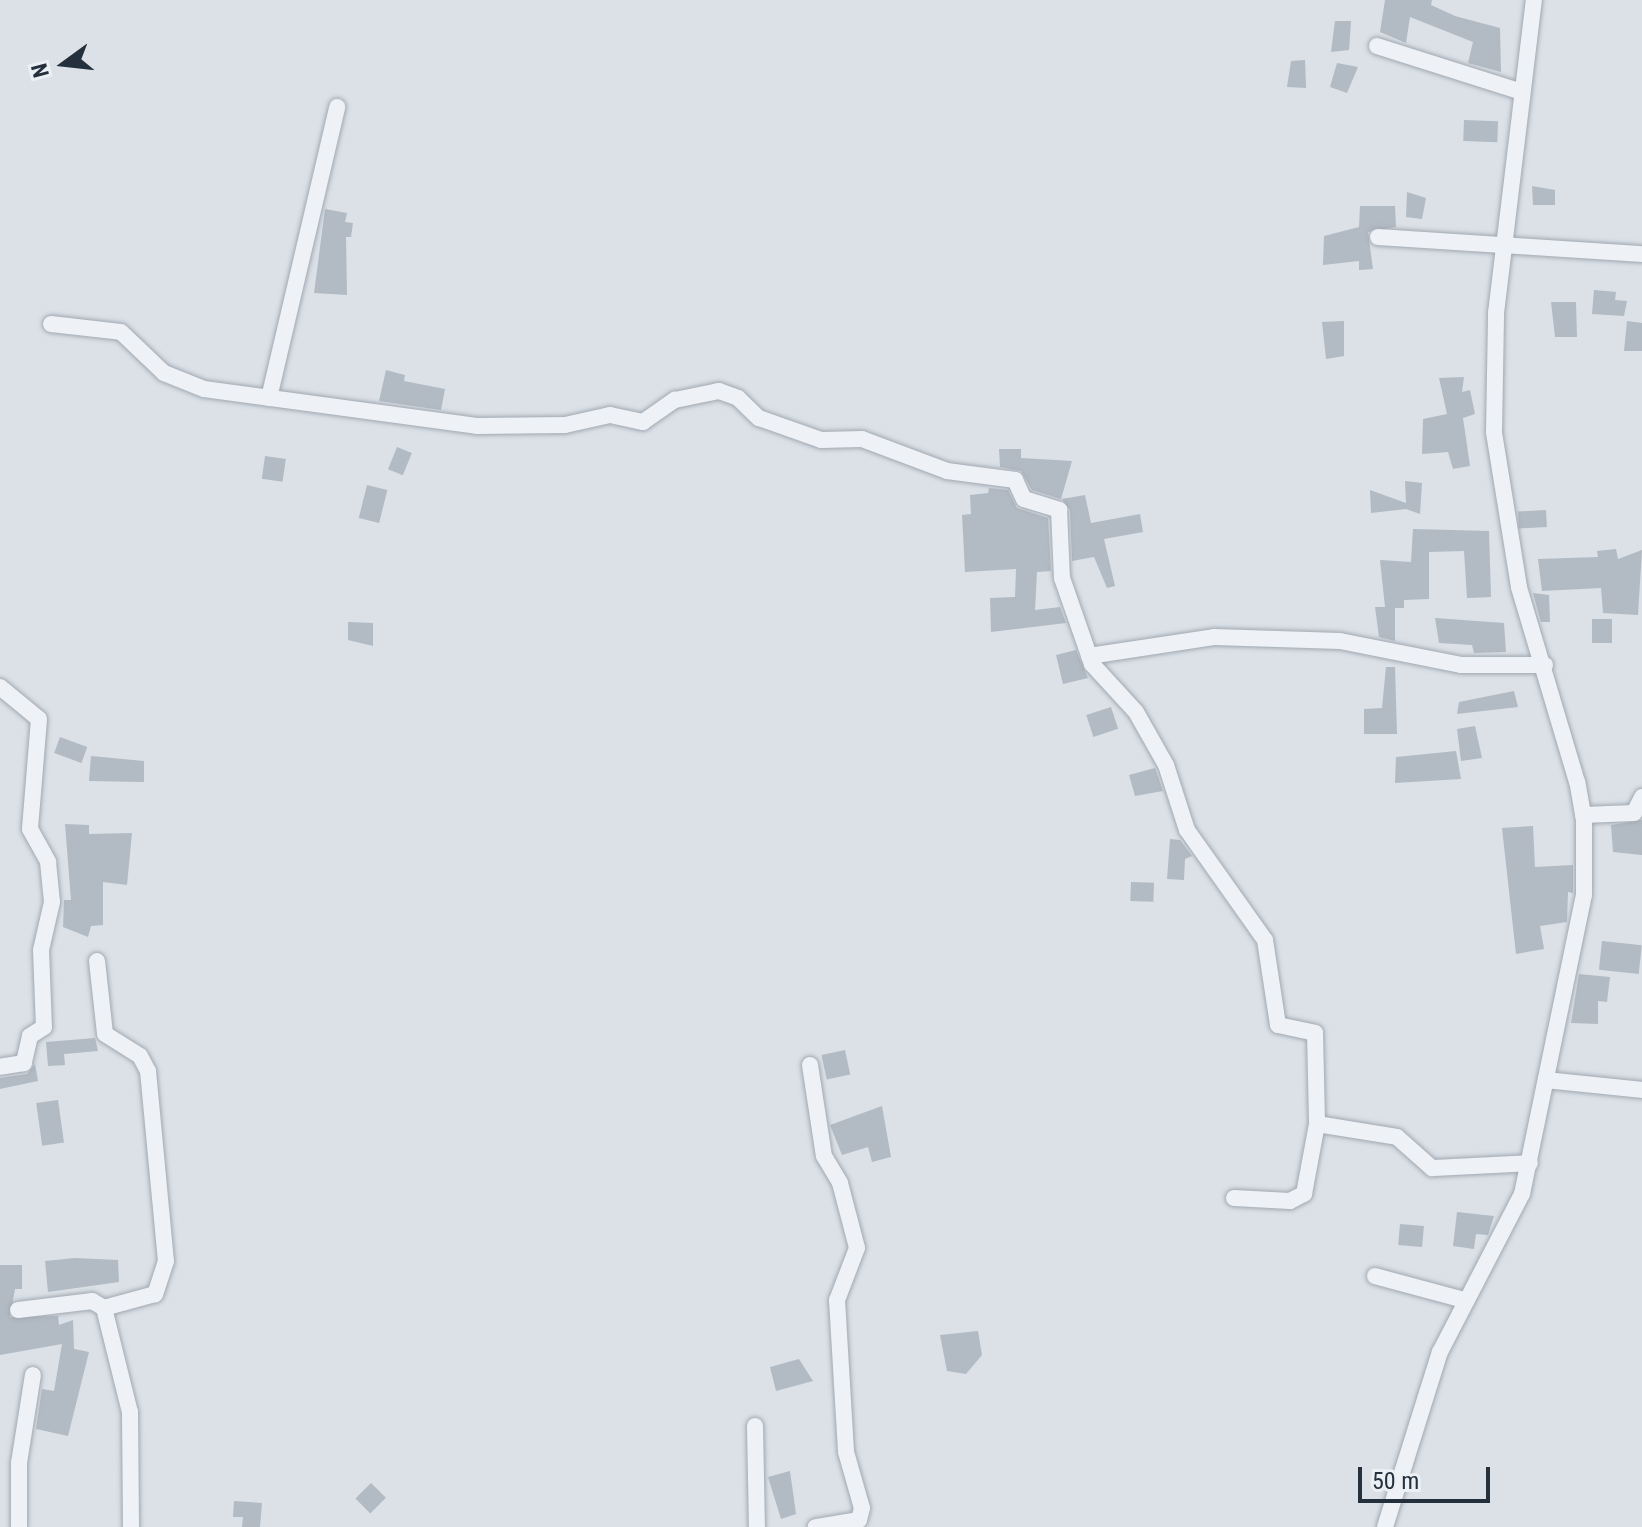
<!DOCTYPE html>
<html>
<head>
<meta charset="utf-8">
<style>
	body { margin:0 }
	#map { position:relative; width:1642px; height:1527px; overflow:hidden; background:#dbe1e7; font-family:"Roboto Condensed",sans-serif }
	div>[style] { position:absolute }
	.building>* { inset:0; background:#b2bac3; transform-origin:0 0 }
	.roads { filter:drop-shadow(0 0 2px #a1a8b1) drop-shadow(0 0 2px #a1a8b1) }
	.minor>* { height:16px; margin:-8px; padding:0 8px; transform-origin:8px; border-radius:8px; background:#eef1f5 }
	span { translate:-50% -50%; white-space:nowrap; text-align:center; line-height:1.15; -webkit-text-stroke:6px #ebf0f4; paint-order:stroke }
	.north { position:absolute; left:24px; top:24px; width:80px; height:80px; -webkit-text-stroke:6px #ebf0f4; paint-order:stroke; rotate:255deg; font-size:22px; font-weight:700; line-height:32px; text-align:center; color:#25303d }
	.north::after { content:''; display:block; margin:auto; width:28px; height:36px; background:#25303d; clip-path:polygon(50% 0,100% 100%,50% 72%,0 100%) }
	.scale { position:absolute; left:1358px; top:1467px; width:132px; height:36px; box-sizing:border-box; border:4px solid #25303d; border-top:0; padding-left:10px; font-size:24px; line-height:28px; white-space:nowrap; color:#25303d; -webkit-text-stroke:6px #ebf0f4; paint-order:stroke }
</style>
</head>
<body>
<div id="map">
	<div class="building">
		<i style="clip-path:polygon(1385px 0,1432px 0,1431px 5px,1455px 16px,1500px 28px,1501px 72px,1468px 63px,1473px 42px,1410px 17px,1406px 43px,1380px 32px)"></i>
		<i style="clip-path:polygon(1335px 21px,1351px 21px,1349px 50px,1331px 52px)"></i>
		<i style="clip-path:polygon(1305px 60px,1306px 88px,1287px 87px,1291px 61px)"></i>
		<i style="clip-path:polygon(1337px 63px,1358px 67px,1347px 93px,1330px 87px)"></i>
		<i style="left:1464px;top:120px;width:34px;height:21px;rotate:2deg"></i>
		<i style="clip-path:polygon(1532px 186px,1555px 190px,1555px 205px,1533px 205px)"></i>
		<i style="clip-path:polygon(1407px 192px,1426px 198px,1422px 219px,1406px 217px)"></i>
		<i style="clip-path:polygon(1360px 206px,1395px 206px,1396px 227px,1368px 232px,1373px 269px,1359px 270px,1359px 261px,1323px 265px,1324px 236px,1359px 227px)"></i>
		<i style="clip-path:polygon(325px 209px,347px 213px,345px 222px,353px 223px,351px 237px,346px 237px,347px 295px,314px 293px)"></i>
		<i style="clip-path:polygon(1594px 290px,1616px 292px,1615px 300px,1627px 301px,1624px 316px,1592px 314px)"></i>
		<i style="clip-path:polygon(1551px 302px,1576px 302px,1577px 337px,1555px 337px)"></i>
		<i style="clip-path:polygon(1344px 321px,1344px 356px,1326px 359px,1322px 322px)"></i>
		<i style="clip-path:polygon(1627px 321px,1642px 323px,1642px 351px,1624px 351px)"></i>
		<i style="clip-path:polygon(386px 370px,405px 375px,404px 381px,445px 389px,441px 410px,379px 401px)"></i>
		<i style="clip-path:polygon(1464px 377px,1462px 392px,1470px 390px,1475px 414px,1463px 418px,1470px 466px,1453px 469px,1448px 452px,1422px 454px,1423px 419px,1447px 414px,1439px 378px)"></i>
		<i style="left:397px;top:447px;width:16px;height:24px;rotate:22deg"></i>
		<i style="clip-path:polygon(999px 449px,1021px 449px,1021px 458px,1072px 461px,1061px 499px,1032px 490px,1021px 471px,1000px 467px)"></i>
		<i style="left:265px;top:456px;width:21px;height:23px;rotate:8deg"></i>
		<i style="clip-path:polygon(1405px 481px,1422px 483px,1420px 514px,1406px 509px,1371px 513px,1370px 490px,1406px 503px)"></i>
		<i style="left:367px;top:485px;width:21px;height:34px;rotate:14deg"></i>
		<i style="clip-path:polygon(989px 488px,1008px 490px,1017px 508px,1048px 518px,1051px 571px,1037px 572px,1035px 610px,1060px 607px,1066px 623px,991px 632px,990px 598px,1015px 597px,1016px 569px,965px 572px,962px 515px,971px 514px,970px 495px,988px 493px)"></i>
		<i style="clip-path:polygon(1085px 495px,1091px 523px,1140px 514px,1143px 532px,1104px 539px,1115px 586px,1107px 588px,1094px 557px,1072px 561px,1070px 510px,1062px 499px)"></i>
		<i style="left:1546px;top:510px;width:17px;height:28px;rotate:87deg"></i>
		<i style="clip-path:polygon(1413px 529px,1489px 531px,1491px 597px,1467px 598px,1464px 551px,1429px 552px,1429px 599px,1404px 600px,1404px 608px,1395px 608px,1395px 641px,1379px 637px,1375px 607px,1385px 607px,1380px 560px,1411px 562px)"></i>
		<i style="clip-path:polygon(1616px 549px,1618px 559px,1642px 550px,1638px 615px,1603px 613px,1601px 588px,1542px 591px,1538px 559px,1598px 557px,1597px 551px)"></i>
		<i style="clip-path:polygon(1533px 593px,1549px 595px,1550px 622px,1541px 622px)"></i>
		<i style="clip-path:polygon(1435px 618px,1504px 623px,1506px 652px,1474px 653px,1472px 645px,1439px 643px)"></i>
		<i style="left:1592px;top:619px;width:20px;height:24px"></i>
		<i style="clip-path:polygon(348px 622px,373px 623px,373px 646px,348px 640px)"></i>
		<i style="clip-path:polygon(1076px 650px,1088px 678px,1063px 684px,1056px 655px)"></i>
		<i style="clip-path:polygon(1386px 667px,1395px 667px,1397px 734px,1364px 734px,1364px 709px,1382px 708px)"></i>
		<i style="clip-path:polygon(1514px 691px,1518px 707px,1457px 714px,1459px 702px)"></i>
		<i style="left:1111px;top:707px;width:23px;height:26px;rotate:72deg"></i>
		<i style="clip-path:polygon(1475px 726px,1482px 758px,1461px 761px,1457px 729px)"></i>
		<i style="left:60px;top:737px;width:29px;height:17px;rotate:20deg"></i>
		<i style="clip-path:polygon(1456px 751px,1461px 779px,1395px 783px,1396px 757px)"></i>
		<i style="clip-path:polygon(91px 756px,144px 761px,144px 782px,89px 781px)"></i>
		<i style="clip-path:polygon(1155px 768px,1163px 791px,1135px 796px,1129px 775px)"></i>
		<i style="clip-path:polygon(1642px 820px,1642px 855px,1613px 852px,1611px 825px)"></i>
		<i style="clip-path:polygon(65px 824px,89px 825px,89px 834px,132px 833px,127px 885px,103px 882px,103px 925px,91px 926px,88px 937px,63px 927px,64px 900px,71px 900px)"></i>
		<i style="clip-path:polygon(1533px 826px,1535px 867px,1573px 865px,1573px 893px,1568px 892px,1567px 922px,1540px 926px,1544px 949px,1516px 954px,1502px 828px)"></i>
		<i style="clip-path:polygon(1170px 839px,1180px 840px,1192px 856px,1185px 859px,1184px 880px,1167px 879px)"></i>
		<i style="left:1131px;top:882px;width:23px;height:19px;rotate:2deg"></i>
		<i style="left:1602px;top:941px;width:40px;height:29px;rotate:6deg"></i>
		<i style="clip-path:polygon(1579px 974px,1610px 977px,1607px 1002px,1598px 1001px,1598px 1024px,1571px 1023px)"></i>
		<i style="clip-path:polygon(95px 1038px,98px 1051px,64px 1054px,65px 1065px,48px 1066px,46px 1042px)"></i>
		<i style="left:845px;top:1050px;width:25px;height:24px;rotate:78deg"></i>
		<i style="clip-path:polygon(35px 1064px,38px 1081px,0 1089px,0 1078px,27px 1074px)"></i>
		<i style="left:58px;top:1100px;width:43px;height:22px;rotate:82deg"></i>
		<i style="clip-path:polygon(882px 1106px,891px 1157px,872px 1162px,868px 1147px,842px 1155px,830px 1125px)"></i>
		<i style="clip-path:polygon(1457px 1212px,1494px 1216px,1488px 1235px,1476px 1234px,1474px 1249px,1453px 1246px)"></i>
		<i style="left:1400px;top:1224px;width:24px;height:21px;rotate:5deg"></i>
		<i style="clip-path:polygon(75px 1258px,118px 1260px,119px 1282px,48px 1292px,45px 1261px)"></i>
		<i style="clip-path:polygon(0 1265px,22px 1265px,22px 1289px,15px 1289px,10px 1317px,58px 1316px,59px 1325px,73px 1320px,74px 1349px,89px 1352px,68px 1436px,36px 1429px,42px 1389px,54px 1391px,62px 1344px,0 1355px)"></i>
		<i style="clip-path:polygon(978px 1331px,982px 1355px,966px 1374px,947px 1371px,940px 1335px)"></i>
		<i style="clip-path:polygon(799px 1359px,813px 1381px,776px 1391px,770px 1367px)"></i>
		<i style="clip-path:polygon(790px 1471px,796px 1514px,781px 1519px,768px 1477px)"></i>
		<i style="left:371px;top:1483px;width:21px;height:22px;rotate:45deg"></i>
		<i style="clip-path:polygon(234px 1501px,262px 1503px,260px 1527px,242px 1527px,243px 1517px,233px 1517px)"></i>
	</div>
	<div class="roads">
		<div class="minor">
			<i style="left:1377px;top:46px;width:152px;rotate:17.6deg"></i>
			<i style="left:1378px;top:237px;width:265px;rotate:3.7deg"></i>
			<i style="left:51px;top:324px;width:70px;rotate:6.5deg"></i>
			<i style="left:121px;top:332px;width:59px;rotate:43.6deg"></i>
			<i style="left:164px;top:373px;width:43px;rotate:21.8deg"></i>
			<i style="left:204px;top:389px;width:275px;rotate:7.7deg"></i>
			<i style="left:477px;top:426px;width:88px;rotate:-0.7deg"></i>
			<i style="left:565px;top:425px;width:46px;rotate:-12.5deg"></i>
			<i style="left:610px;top:415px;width:34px;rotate:12deg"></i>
			<i style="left:643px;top:422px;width:39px;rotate:-35deg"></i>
			<i style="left:675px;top:400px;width:45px;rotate:-11.6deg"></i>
			<i style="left:719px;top:391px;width:20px;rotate:20deg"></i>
			<i style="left:738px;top:398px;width:29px;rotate:44deg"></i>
			<i style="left:759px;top:418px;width:66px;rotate:19.5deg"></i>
			<i style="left:821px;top:440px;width:41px;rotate:-1.4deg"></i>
			<i style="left:862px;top:439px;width:91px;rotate:20.6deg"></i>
			<i style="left:947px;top:471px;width:69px;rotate:7.5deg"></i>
			<i style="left:1015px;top:480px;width:21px;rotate:65deg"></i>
			<i style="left:1024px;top:499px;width:37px;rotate:17deg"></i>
			<i style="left:1059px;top:510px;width:68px;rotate:87.5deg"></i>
			<i style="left:1062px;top:578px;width:91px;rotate:70.8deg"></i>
			<i style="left:1092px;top:664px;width:65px;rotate:47.5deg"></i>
			<i style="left:1136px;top:712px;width:61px;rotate:60.5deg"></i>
			<i style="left:1166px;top:765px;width:68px;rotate:72.1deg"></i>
			<i style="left:1187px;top:830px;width:135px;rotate:54.7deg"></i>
			<i style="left:1265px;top:940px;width:86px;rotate:81.3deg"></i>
			<i style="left:1278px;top:1025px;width:38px;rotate:12deg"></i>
			<i style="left:1315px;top:1033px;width:91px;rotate:88.7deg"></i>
			<i style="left:1317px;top:1124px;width:81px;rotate:9.2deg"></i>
			<i style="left:1397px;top:1137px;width:47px;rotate:41.5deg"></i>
			<i style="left:1432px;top:1168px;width:98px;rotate:-2.9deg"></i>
			<i style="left:269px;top:398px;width:299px;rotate:-76.8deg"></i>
			<i style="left:1089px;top:656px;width:126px;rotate:-8.6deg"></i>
			<i style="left:1214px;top:637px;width:126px;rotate:1.8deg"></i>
			<i style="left:1340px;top:641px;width:123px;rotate:11.2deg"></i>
			<i style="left:1461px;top:665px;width:84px"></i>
			<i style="left:0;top:687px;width:50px;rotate:39.4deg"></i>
			<i style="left:39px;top:719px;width:110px;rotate:94.7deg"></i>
			<i style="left:30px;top:829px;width:38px;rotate:61deg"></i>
			<i style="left:48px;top:862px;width:40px;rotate:84.3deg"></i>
			<i style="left:52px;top:902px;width:49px;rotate:102.9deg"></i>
			<i style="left:41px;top:950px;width:77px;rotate:87.8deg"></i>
			<i style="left:44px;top:1027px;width:17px;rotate:147deg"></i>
			<i style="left:30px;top:1036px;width:28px;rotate:103deg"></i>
			<i style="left:24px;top:1063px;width:24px;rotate:171deg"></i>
			<i style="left:1583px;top:815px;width:51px;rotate:-2.2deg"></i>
			<i style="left:1634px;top:813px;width:18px;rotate:-63deg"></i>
			<i style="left:97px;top:961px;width:73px;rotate:83.7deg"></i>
			<i style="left:105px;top:1034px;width:41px;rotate:32.2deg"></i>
			<i style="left:140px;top:1056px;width:17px;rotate:62deg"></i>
			<i style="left:148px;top:1071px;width:191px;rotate:84.6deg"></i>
			<i style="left:166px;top:1261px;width:35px;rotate:108deg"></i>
			<i style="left:155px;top:1294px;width:53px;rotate:164.6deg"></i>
			<i style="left:810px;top:1065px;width:92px;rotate:81.3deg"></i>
			<i style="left:824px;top:1156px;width:31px;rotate:59deg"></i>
			<i style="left:840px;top:1183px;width:67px;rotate:75.3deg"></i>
			<i style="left:857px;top:1248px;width:56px;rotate:111deg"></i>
			<i style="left:837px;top:1300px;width:152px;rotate:86.6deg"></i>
			<i style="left:846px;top:1452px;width:58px;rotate:74.1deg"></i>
			<i style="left:862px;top:1508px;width:12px;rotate:104deg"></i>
			<i style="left:859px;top:1520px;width:44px;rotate:170.8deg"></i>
			<i style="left:1546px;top:1080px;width:97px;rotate:5.9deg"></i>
			<i style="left:1234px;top:1198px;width:56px;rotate:3.1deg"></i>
			<i style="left:1290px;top:1201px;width:16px;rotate:-27deg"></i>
			<i style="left:1304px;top:1194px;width:71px;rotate:-79.5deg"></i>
			<i style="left:1375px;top:1276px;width:92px;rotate:15.1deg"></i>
			<i style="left:18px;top:1310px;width:75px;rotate:-6.9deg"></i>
			<i style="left:92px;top:1301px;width:14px;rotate:30deg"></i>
			<i style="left:104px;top:1308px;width:107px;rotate:76deg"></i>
			<i style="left:130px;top:1412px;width:115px;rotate:89.5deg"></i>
			<i style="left:755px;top:1426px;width:101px;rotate:88.9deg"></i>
			<i style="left:19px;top:1527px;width:64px;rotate:-90deg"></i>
			<i style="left:19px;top:1463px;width:89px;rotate:-81deg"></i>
			<i style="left:1385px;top:1527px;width:183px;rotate:-72.6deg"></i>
			<i style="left:1440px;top:1352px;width:178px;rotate:-62.6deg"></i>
			<i style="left:1522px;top:1194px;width:305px;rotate:-78.3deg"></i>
			<i style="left:1584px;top:895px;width:75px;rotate:-90deg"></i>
			<i style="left:1584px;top:820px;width:39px;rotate:-100deg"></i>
			<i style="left:1577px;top:782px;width:203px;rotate:-106.6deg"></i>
			<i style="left:1519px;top:587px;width:157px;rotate:-99.2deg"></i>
			<i style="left:1494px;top:432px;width:119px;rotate:-89deg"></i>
			<i style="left:1496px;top:313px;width:315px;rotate:-83.1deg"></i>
		</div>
	</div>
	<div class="north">N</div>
	<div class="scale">50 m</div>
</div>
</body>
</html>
